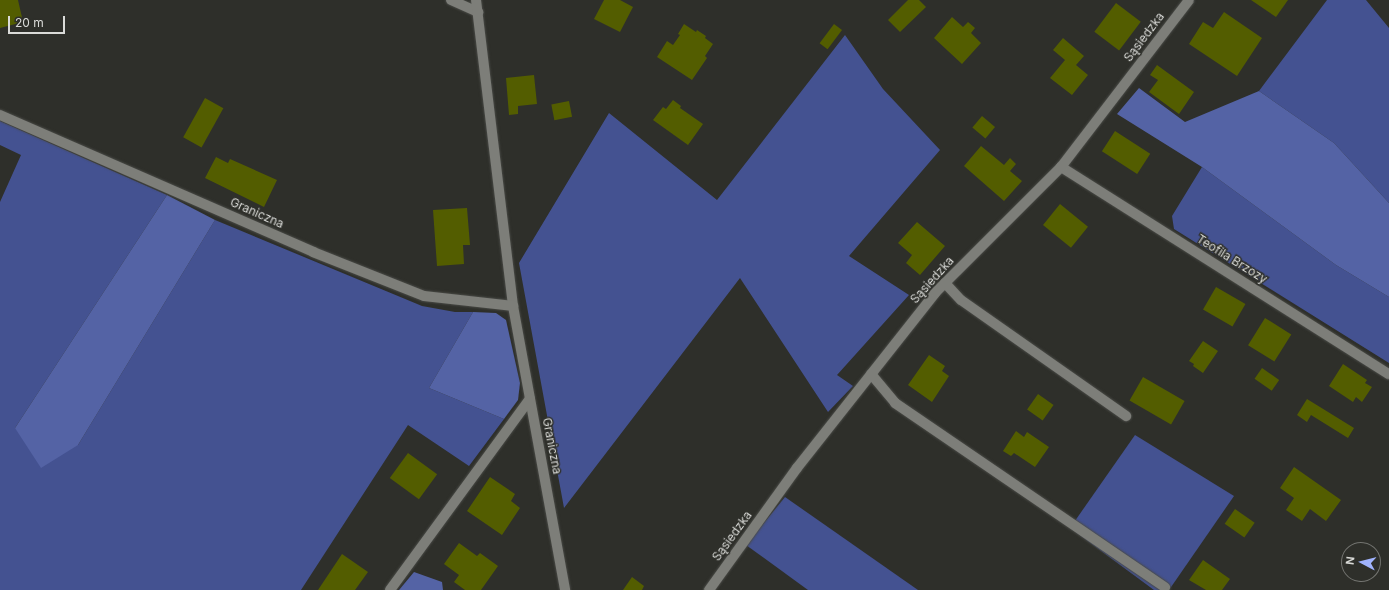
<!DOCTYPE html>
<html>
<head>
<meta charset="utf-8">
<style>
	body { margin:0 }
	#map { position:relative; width:1389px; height:590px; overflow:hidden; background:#2e2f2a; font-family:Inter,sans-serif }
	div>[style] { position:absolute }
	.green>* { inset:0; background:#445291 }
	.forest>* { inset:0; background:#5463a5 }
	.building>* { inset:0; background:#535d00; transform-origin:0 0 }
	.roads { filter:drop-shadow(0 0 1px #494a46) drop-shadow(0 0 1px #494a46) }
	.minor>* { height:10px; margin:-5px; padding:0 5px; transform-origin:5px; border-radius:5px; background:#7d7e79 }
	span { translate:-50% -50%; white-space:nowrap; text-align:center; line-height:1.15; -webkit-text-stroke:3px #2e2f2a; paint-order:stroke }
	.street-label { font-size:12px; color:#dadbd8 }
	.north { position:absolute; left:1341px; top:542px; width:40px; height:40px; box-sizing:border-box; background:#2e2f2a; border:1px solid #737470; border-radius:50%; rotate:277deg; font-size:11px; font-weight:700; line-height:16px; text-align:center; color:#dadbd8 }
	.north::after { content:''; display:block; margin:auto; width:14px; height:18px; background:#a0b3fd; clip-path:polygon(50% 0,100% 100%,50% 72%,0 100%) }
	.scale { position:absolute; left:8px; top:16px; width:57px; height:18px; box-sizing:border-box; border:2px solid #dadbd8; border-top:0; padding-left:5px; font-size:12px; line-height:14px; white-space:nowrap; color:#dadbd8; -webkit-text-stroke:3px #2e2f2a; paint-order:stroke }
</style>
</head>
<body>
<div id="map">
	<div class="green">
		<i style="clip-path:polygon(1327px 0,1366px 0,1389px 28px,1389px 203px,1334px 143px,1259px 91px)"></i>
		<i style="clip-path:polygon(845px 35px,883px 89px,940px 150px,849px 256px,909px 295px,837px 375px,853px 386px,828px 412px,740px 278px,564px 508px,519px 263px,609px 113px,717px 200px)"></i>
		<i style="clip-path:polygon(0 121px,167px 195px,15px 428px,78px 445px,215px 220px,422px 306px,455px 312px,473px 312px,429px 388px,504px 419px,469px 466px,408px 425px,301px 590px,0 590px,0 202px,21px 155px,0 145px)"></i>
		<i style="clip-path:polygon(1202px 167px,1336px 265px,1389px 297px,1389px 363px,1174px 229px,1172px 216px)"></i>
		<i style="clip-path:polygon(1135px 435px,1234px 496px,1169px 590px,1154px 590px,1070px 528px)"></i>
		<i style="clip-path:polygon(785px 497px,918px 590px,808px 590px,746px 545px)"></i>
	</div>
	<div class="forest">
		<i style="clip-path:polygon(1139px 88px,1185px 122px,1259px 91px,1334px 143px,1389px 203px,1389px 297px,1336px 265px,1202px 167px,1117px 114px)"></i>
		<i style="clip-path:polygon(167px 195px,215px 220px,78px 445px,41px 468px,15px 428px)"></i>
		<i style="clip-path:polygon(473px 312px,496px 313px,506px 320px,520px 383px,518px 400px,504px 419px,429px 388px)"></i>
		<i style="clip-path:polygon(414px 572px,442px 582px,443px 590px,399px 590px)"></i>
	</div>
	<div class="building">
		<i style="clip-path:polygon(0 0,18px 0,23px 22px,0 28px)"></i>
		<i style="clip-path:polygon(604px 0,620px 0,633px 7px,620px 32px,594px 19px)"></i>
		<i style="clip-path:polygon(908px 0,919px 0,926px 7px,900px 32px,888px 20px)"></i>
		<i style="clip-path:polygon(1251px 0,1288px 0,1276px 17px)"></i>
		<i style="left:1116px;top:3px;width:31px;height:36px;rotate:37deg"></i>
		<i style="clip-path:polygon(1224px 12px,1262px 38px,1237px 76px,1189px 44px,1203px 22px,1213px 28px)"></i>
		<i style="clip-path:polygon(952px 17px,963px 27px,968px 22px,975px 28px,971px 33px,981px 43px,962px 64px,934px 38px)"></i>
		<i style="clip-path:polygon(684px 24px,696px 32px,697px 30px,706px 36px,705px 38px,713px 44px,705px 56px,707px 58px,692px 80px,657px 57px,667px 41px,673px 45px,680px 35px,678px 34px)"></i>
		<i style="left:834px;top:24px;width:10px;height:24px;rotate:37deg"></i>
		<i style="clip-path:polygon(1063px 38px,1084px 56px,1076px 65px,1088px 75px,1072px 95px,1050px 78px,1065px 60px,1053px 50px)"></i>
		<i style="clip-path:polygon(1157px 65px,1194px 92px,1179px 114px,1149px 92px,1158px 80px,1150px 75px)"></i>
		<i style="clip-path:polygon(534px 75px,537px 104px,518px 106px,518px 114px,509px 115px,506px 78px)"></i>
		<i style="left:205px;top:98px;width:21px;height:45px;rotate:29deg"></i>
		<i style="clip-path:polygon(673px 100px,681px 106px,680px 108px,703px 124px,688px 145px,653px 120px,663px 107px,666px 109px)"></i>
		<i style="left:569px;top:101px;width:16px;height:18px;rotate:79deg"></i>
		<i style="left:982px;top:116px;width:17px;height:15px;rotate:40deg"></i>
		<i style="left:1115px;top:131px;width:42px;height:24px;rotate:33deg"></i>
		<i style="clip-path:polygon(981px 146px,1004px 165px,1010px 158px,1016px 164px,1010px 171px,1022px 181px,1004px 201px,964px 166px)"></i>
		<i style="clip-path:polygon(216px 157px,228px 163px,230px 159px,277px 180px,264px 207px,205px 178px)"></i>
		<i style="left:1060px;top:204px;width:36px;height:27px;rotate:39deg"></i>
		<i style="clip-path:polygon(467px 208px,470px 245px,463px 245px,464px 264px,437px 266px,433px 210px)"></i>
		<i style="clip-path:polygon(917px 222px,945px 246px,920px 275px,906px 263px,912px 255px,898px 243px)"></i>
		<i style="left:1216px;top:287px;width:34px;height:26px;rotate:30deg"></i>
		<i style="left:1265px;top:318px;width:31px;height:32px;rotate:32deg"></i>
		<i style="clip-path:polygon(1203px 341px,1218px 351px,1203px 373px,1193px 366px,1194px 364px,1189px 361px)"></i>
		<i style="clip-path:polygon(929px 355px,945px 366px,942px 371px,949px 376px,932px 402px,908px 385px)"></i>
		<i style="clip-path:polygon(1343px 364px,1367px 380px,1365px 383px,1372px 387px,1362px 402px,1356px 397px,1353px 402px,1329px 386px)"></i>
		<i style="left:1262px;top:368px;width:21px;height:13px;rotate:35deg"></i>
		<i style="left:1143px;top:377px;width:48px;height:27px;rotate:30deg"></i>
		<i style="left:1038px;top:394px;width:19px;height:19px;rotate:35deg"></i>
		<i style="clip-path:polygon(1307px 399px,1354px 428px,1348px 438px,1311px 415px,1307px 422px,1297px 415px)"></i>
		<i style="clip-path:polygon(1016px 431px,1024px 437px,1027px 432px,1049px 447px,1035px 467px,1014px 453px,1011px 456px,1003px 451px)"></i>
		<i style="left:408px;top:453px;width:36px;height:31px;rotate:36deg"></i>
		<i style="clip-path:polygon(1294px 467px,1341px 500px,1326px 521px,1310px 509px,1302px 521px,1286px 510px,1294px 498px,1280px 488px)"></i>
		<i style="clip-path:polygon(490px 477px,515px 494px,511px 501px,520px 508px,502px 535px,467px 511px)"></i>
		<i style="left:1235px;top:509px;width:24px;height:18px;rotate:35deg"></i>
		<i style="clip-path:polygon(459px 543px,477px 556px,480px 553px,498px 566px,481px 590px,465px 590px,454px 582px,459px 575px,444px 564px)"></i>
		<i style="clip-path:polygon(342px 554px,368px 572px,355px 590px,318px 590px)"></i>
		<i style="clip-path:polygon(1203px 560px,1230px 579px,1222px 590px,1206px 590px,1189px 580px)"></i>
		<i style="clip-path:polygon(632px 577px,644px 586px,642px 590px,623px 590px)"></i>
	</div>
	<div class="roads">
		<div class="minor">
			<i style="left:451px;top:0;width:30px;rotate:24deg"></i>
			<i style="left:476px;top:0;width:308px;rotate:83.1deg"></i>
			<i style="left:513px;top:306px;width:289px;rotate:79.6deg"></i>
			<i style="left:0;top:115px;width:342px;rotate:23.6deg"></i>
			<i style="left:313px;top:252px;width:119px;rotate:21.6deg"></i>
			<i style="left:424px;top:296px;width:90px;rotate:6.4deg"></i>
			<i style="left:1061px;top:167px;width:388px;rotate:32.3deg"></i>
			<i style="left:945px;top:283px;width:23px;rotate:47deg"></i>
			<i style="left:961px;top:300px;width:202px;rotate:35.1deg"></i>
			<i style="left:871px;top:374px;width:38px;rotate:50deg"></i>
			<i style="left:895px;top:403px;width:327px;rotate:34.3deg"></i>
			<i style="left:390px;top:590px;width:237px;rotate:-53.8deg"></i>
			<i style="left:709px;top:590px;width:150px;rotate:-54.2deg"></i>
			<i style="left:797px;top:468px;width:223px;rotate:-51.7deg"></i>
			<i style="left:935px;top:293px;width:178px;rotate:-45deg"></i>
			<i style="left:1061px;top:167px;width:210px;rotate:-52.5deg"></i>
		</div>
	</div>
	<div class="street-label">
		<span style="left:1144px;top:37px;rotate:-53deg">Sąsiedzka</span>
		<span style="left:257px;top:213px;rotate:24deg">Graniczna</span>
		<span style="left:1232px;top:259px;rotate:32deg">Teofila Brzozy</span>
		<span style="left:932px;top:280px;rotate:-48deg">Sąsiedzka</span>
		<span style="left:552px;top:446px;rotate:79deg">Graniczna</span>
		<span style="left:732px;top:536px;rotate:-54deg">Sąsiedzka</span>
	</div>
	<div class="north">N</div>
	<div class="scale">20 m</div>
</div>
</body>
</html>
